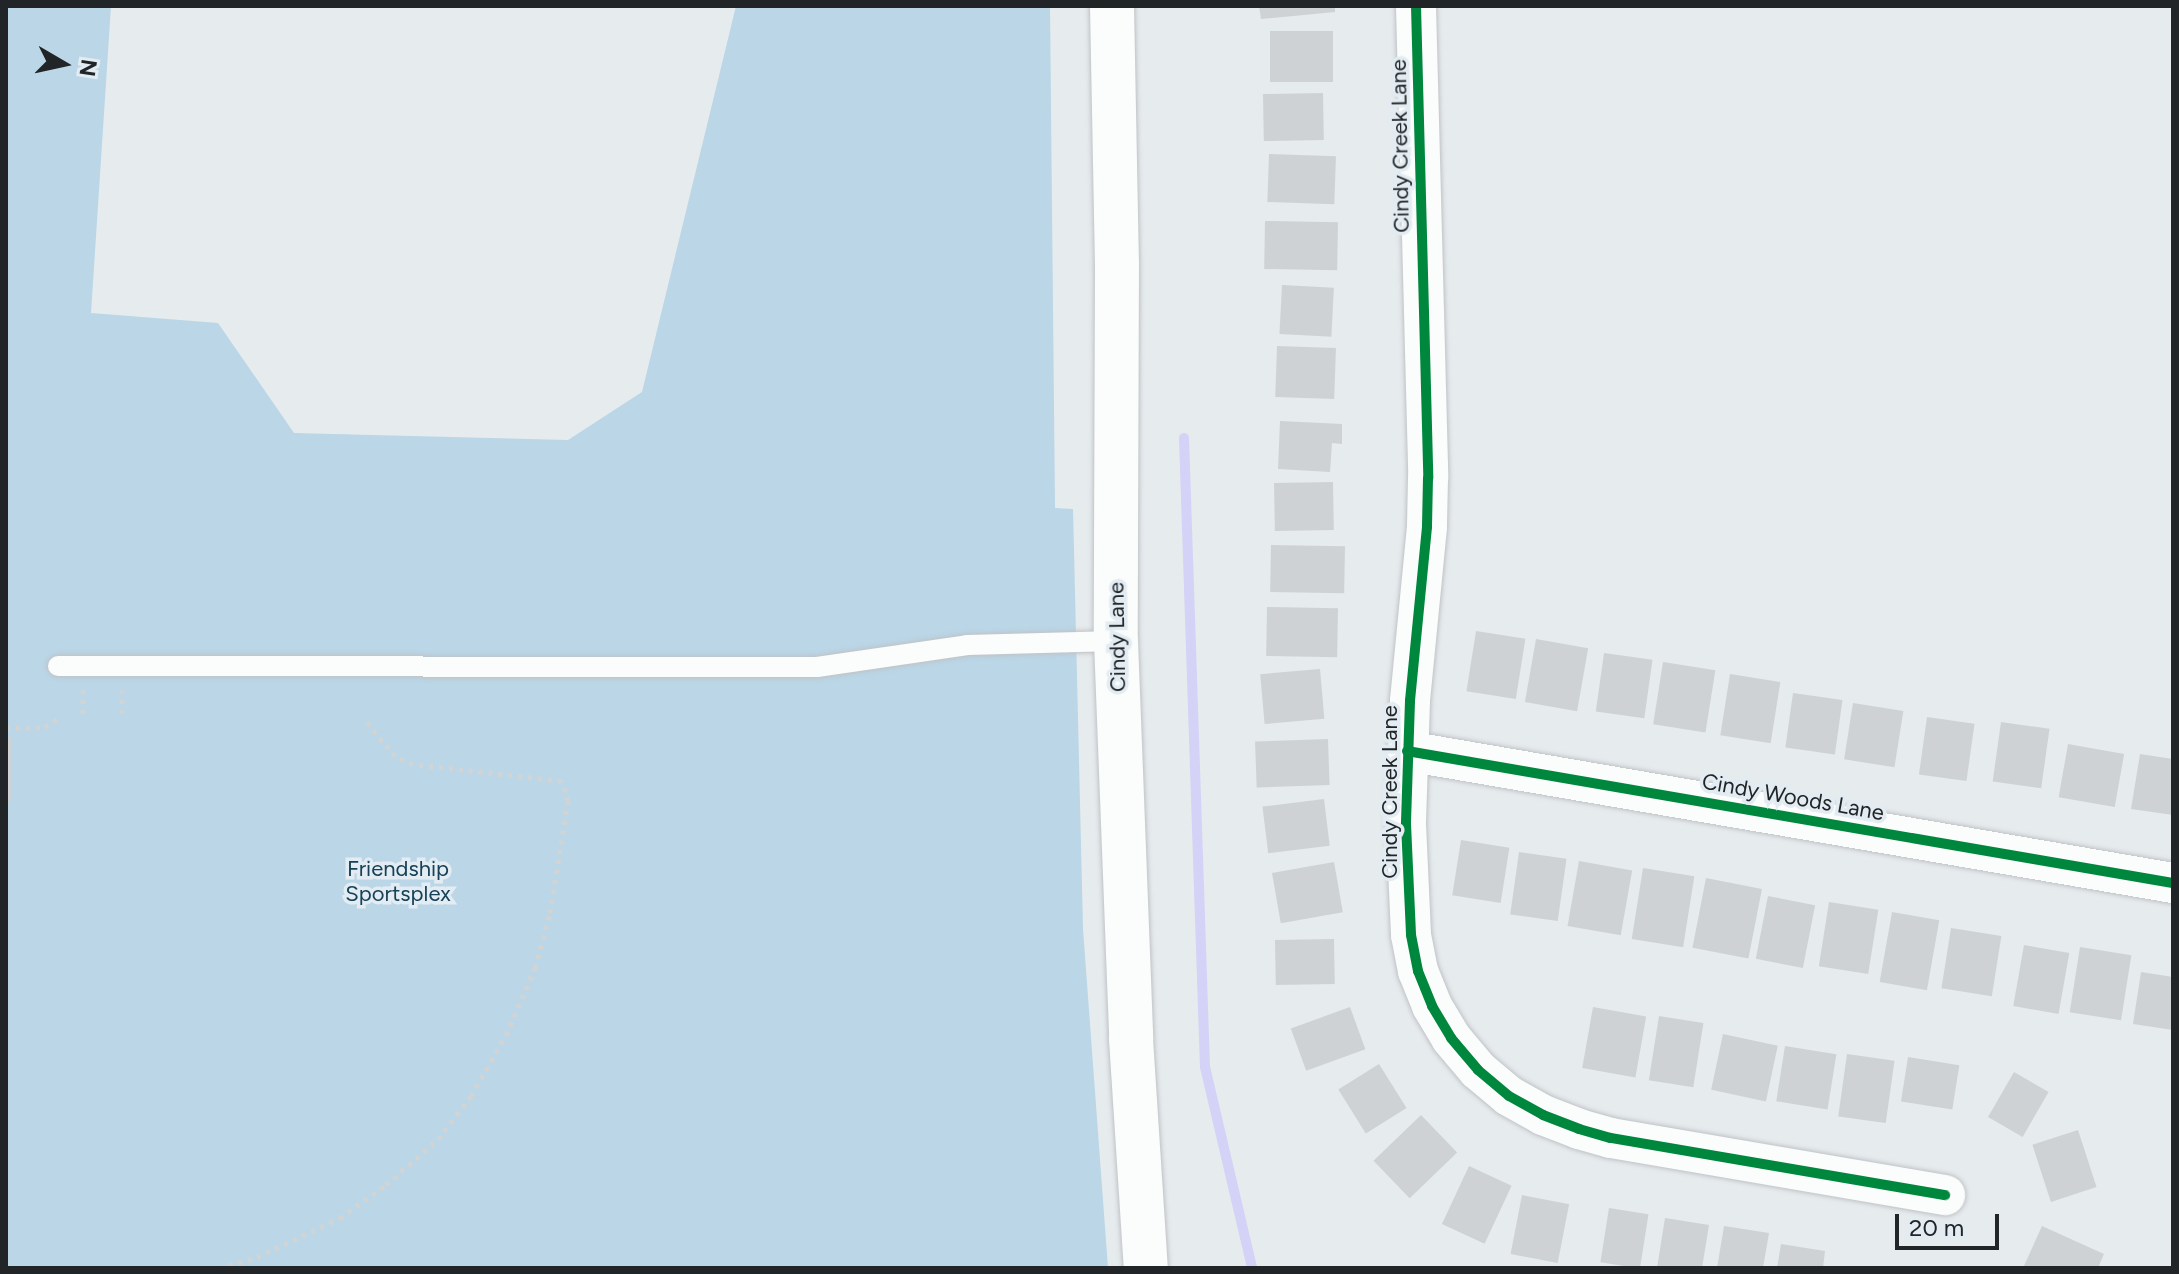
<!DOCTYPE html>
<html>
<head>
<meta charset="utf-8">
<style>
	body { margin:0 }
	#map { position:relative; width:2179px; height:1274px; overflow:hidden; background:#e6ebee; font-family:Figtree,sans-serif }
	div>[style] { position:absolute }
	.green>* { inset:0; background:#bad6e7 }
	.stream>* { height:10px; margin:-5px; padding:0 5px; transform-origin:5px; border-radius:5px; background:#d4d2f6 }
	.building>* { inset:0; background:#cfd2d5; transform-origin:0 0 }
	.path>* { height:5px; margin-top:-2.5px; transform-origin:0; background:repeating-linear-gradient(90deg,#d2d4d4 0 4px,transparent 0 10px) }
	.roads { filter:drop-shadow(0 0 2px #c0c3c6) drop-shadow(0 0 2px #c0c3c6) }
	.service>* { height:20px; margin:-10px; padding:0 10px; transform-origin:10px; border-radius:10px; background:#fbfcfc }
	.minor>* { height:40px; margin:-20px; padding:0 20px; transform-origin:20px; border-radius:20px; background:#fbfcfc }
	.secondary>* { height:44px; margin:-22px; padding:0 22px; transform-origin:22px; border-radius:22px; background:#fbfcfc }
	.cycleway>* { height:10px; margin:-5px; padding:0 5px; transform-origin:5px; border-radius:5px; background:#00873e }
	span { translate:-50% -50%; white-space:nowrap; text-align:center; line-height:1.15; -webkit-text-stroke:7px #e2ecf2; paint-order:stroke }
	.street-label { font-size:22px; color:#212527 }
	.park-label { font-size:22px; color:#164157 }
	.frame { position:absolute; inset:0; border:8px solid #212527; pointer-events:none }
	.north { position:absolute; left:24px; top:24px; width:80px; height:80px; -webkit-text-stroke:6px #e2ecf2; paint-order:stroke; rotate:99deg; font-size:22px; font-weight:700; line-height:32px; text-align:center; color:#212527 }
	.north::after { content:''; display:block; margin:auto; width:28px; height:36px; background:#212527; clip-path:polygon(50% 0,100% 100%,50% 72%,0 100%) }
	.scale { position:absolute; left:1895px; top:1214px; width:104px; height:36px; box-sizing:border-box; border:4px solid #212527; border-top:0; padding-left:10px; font-size:24px; line-height:28px; white-space:nowrap; color:#212527; -webkit-text-stroke:6px #e2ecf2; paint-order:stroke }
</style>
</head>
<body>
<div id="map">
	<div class="green">
		<i style="clip-path:polygon(6px 6px,111px 6px,91px 313px,218px 323px,294px 433px,568px 440px,642px 392px,736px 6px,1050px 6px,1055px 508px,1073px 509px,1083px 929px,1108px 1268px,6px 1268px)"></i>
	</div>
	<div class="stream">
		<i style="left:1184px;top:438px;width:629px;rotate:88.09deg"></i>
		<i style="left:1205px;top:1067px;width:206px;rotate:76.8deg"></i>
	</div>
	<div class="building">
		<i style="clip-path:polygon(1259px 6px,1335px 6px,1335px 12px,1261px 19px)"></i>
		<i style="left:1270px;top:31px;width:63px;height:51px"></i>
		<i style="left:1323px;top:93px;width:47px;height:60px;rotate:89deg"></i>
		<i style="left:1269px;top:154px;width:67px;height:48px;rotate:2deg"></i>
		<i style="left:1265px;top:221px;width:73px;height:48px;rotate:1deg"></i>
		<i style="left:1282px;top:285px;width:52px;height:49px;rotate:3deg"></i>
		<i style="left:1277px;top:346px;width:59px;height:51px;rotate:2deg"></i>
		<i style="clip-path:polygon(1280px 421px,1342px 424px,1342px 444px,1332px 443px,1330px 472px,1278px 469px)"></i>
		<i style="left:1333px;top:482px;width:48px;height:59px;rotate:89deg"></i>
		<i style="left:1271px;top:545px;width:74px;height:47px;rotate:1deg"></i>
		<i style="left:1267px;top:607px;width:71px;height:49px;rotate:1deg"></i>
		<i style="left:1476px;top:631px;width:50px;height:61px;rotate:9deg"></i>
		<i style="left:1536px;top:639px;width:53px;height:64px;rotate:10deg"></i>
		<i style="left:1604px;top:653px;width:49px;height:59px;rotate:8deg"></i>
		<i style="left:1663px;top:662px;width:53px;height:63px;rotate:9deg"></i>
		<i style="left:1320px;top:669px;width:50px;height:60px;rotate:85deg"></i>
		<i style="left:1730px;top:674px;width:51px;height:62px;rotate:9deg"></i>
		<i style="left:1793px;top:693px;width:50px;height:55px;rotate:8deg"></i>
		<i style="left:1853px;top:703px;width:51px;height:57px;rotate:9deg"></i>
		<i style="left:1927px;top:717px;width:48px;height:58px;rotate:8deg"></i>
		<i style="left:2001px;top:722px;width:49px;height:60px;rotate:8deg"></i>
		<i style="left:6px;top:737px;width:5px;height:64px"></i>
		<i style="left:1328px;top:739px;width:46px;height:73px;rotate:88deg"></i>
		<i style="left:2068px;top:744px;width:57px;height:54px;rotate:10deg"></i>
		<i style="clip-path:polygon(2140px 754px,2173px 759px,2173px 815px,2131px 809px)"></i>
		<i style="left:1324px;top:799px;width:47px;height:62px;rotate:83deg"></i>
		<i style="left:1461px;top:840px;width:49px;height:56px;rotate:9deg"></i>
		<i style="left:1519px;top:852px;width:48px;height:63px;rotate:8deg"></i>
		<i style="left:1579px;top:861px;width:54px;height:66px;rotate:10deg"></i>
		<i style="left:1334px;top:862px;width:51px;height:63px;rotate:80deg"></i>
		<i style="left:1643px;top:868px;width:52px;height:72px;rotate:9deg"></i>
		<i style="left:1706px;top:878px;width:57px;height:71px;rotate:11deg"></i>
		<i style="left:1768px;top:896px;width:48px;height:64px;rotate:11deg"></i>
		<i style="left:1829px;top:902px;width:50px;height:65px;rotate:9deg"></i>
		<i style="left:1892px;top:912px;width:48px;height:71px;rotate:10deg"></i>
		<i style="left:1951px;top:928px;width:51px;height:61px;rotate:9deg"></i>
		<i style="left:1334px;top:939px;width:45px;height:59px;rotate:89deg"></i>
		<i style="left:2024px;top:945px;width:46px;height:62px;rotate:10deg"></i>
		<i style="left:2080px;top:947px;width:52px;height:66px;rotate:9deg"></i>
		<i style="clip-path:polygon(2141px 972px,2173px 977px,2173px 1030px,2133px 1024px)"></i>
		<i style="left:1350px;top:1007px;width:45px;height:63px;rotate:70deg"></i>
		<i style="left:1593px;top:1007px;width:54px;height:62px;rotate:10deg"></i>
		<i style="left:1659px;top:1016px;width:45px;height:65px;rotate:9deg"></i>
		<i style="left:1723px;top:1034px;width:56px;height:57px;rotate:12deg"></i>
		<i style="left:1785px;top:1046px;width:52px;height:56px;rotate:9deg"></i>
		<i style="left:1847px;top:1054px;width:48px;height:63px;rotate:8deg"></i>
		<i style="left:1908px;top:1057px;width:52px;height:45px;rotate:9deg"></i>
		<i style="left:1379px;top:1064px;width:52px;height:48px;rotate:58deg"></i>
		<i style="left:2014px;top:1072px;width:40px;height:52px;rotate:30deg"></i>
		<i style="left:1421px;top:1115px;width:52px;height:66px;rotate:46deg"></i>
		<i style="left:2078px;top:1130px;width:60px;height:48px;rotate:72deg"></i>
		<i style="left:1469px;top:1166px;width:47px;height:64px;rotate:25deg"></i>
		<i style="left:1522px;top:1195px;width:48px;height:60px;rotate:11deg"></i>
		<i style="left:1609px;top:1208px;width:40px;height:55px;rotate:9deg"></i>
		<i style="clip-path:polygon(1665px 1218px,1709px 1225px,1702px 1268px,1657px 1268px)"></i>
		<i style="clip-path:polygon(1724px 1226px,1769px 1233px,1763px 1268px,1717px 1268px)"></i>
		<i style="clip-path:polygon(2042px 1226px,2104px 1254px,2098px 1268px,2023px 1268px)"></i>
		<i style="clip-path:polygon(1781px 1244px,1825px 1251px,1823px 1268px,1777px 1268px)"></i>
	</div>
	<div class="path">
		<i style="left:83px;top:690px;width:27px;rotate:90deg"></i>
		<i style="left:122px;top:690px;width:27px;rotate:90deg"></i>
		<i style="left:6px;top:728px;width:39px;rotate:-1deg"></i>
		<i style="left:45px;top:727px;width:19px;rotate:-32deg"></i>
		<i style="left:219px;top:1268px;width:40px;rotate:-16deg"></i>
		<i style="left:257px;top:1257px;width:92px;rotate:-25.2deg"></i>
		<i style="left:340px;top:1218px;width:57px;rotate:-35.7deg"></i>
		<i style="left:386px;top:1185px;width:69px;rotate:-41.5deg"></i>
		<i style="left:438px;top:1139px;width:54px;rotate:-52.5deg"></i>
		<i style="left:471px;top:1096px;width:70px;rotate:-60.2deg"></i>
		<i style="left:506px;top:1035px;width:73px;rotate:-66.6deg"></i>
		<i style="left:535px;top:968px;width:57px;rotate:-74.7deg"></i>
		<i style="left:550px;top:913px;width:113px;rotate:-80.9deg"></i>
		<i style="left:568px;top:801px;width:21px;rotate:-107deg"></i>
		<i style="left:562px;top:781px;width:150px;rotate:-173.5deg"></i>
		<i style="left:413px;top:764px;width:20px;rotate:-156deg"></i>
		<i style="left:395px;top:756px;width:50px;rotate:-130.1deg"></i>
	</div>
	<div class="roads">
		<div class="service">
			<i style="left:58px;top:666px;width:759px;rotate:0.08deg"></i>
			<i style="left:817px;top:667px;width:152px;rotate:-8.3deg"></i>
			<i style="left:967px;top:645px;width:149px;rotate:-1.5deg"></i>
		</div>
		<div class="minor">
			<i style="left:1416px;top:6px;width:472px;rotate:88.5deg"></i>
			<i style="left:1428px;top:478px;width:49px;rotate:91.2deg"></i>
			<i style="left:1427px;top:527px;width:175px;rotate:95.6deg"></i>
			<i style="left:1410px;top:701px;width:123px;rotate:91.9deg"></i>
			<i style="left:1406px;top:824px;width:111px;rotate:87.4deg"></i>
			<i style="left:1411px;top:935px;width:37px;rotate:79deg"></i>
			<i style="left:1418px;top:971px;width:38px;rotate:68deg"></i>
			<i style="left:1432px;top:1006px;width:37px;rotate:59deg"></i>
			<i style="left:1451px;top:1038px;width:42px;rotate:49.8deg"></i>
			<i style="left:1478px;top:1070px;width:40px;rotate:40deg"></i>
			<i style="left:1509px;top:1096px;width:39px;rotate:29deg"></i>
			<i style="left:1543px;top:1115px;width:39px;rotate:21deg"></i>
			<i style="left:1579px;top:1129px;width:33px;rotate:16deg"></i>
			<i style="left:1611px;top:1138px;width:339px;rotate:9.7deg"></i>
			<i style="left:1407px;top:751px;width:777px;rotate:9.78deg"></i>
		</div>
		<div class="secondary">
			<i style="left:1112px;top:6px;width:258px;rotate:88.9deg"></i>
			<i style="left:1117px;top:264px;width:377px;rotate:90.2deg"></i>
			<i style="left:1116px;top:641px;width:398px;rotate:87.8deg"></i>
			<i style="left:1131px;top:1039px;width:229px;rotate:86.3deg"></i>
		</div>
	</div>
	<div class="cycleway">
		<i style="left:1416px;top:6px;width:472px;rotate:88.5deg"></i>
		<i style="left:1428px;top:478px;width:49px;rotate:91.2deg"></i>
		<i style="left:1427px;top:527px;width:175px;rotate:95.6deg"></i>
		<i style="left:1410px;top:701px;width:123px;rotate:91.9deg"></i>
		<i style="left:1406px;top:824px;width:111px;rotate:87.4deg"></i>
		<i style="left:1411px;top:935px;width:37px;rotate:79deg"></i>
		<i style="left:1418px;top:971px;width:38px;rotate:68deg"></i>
		<i style="left:1432px;top:1006px;width:37px;rotate:59deg"></i>
		<i style="left:1451px;top:1038px;width:42px;rotate:49.8deg"></i>
		<i style="left:1478px;top:1070px;width:40px;rotate:40deg"></i>
		<i style="left:1509px;top:1096px;width:39px;rotate:29deg"></i>
		<i style="left:1543px;top:1115px;width:39px;rotate:21deg"></i>
		<i style="left:1579px;top:1129px;width:33px;rotate:16deg"></i>
		<i style="left:1611px;top:1138px;width:339px;rotate:9.7deg"></i>
		<i style="left:1407px;top:751px;width:777px;rotate:9.78deg"></i>
	</div>
	<div class="street-label">
		<span style="left:1400px;top:146px;rotate:-91deg">Cindy Creek Lane</span>
		<span style="left:1117px;top:637px;rotate:-91deg">Cindy Lane</span>
		<span style="left:1390px;top:792px;rotate:-90deg">Cindy Creek Lane</span>
		<span style="left:1793px;top:797px;rotate:10deg">Cindy Woods Lane</span>
	</div>
	<div class="park-label">
		<span style="left:398px;top:881px">Friendship<br>Sportsplex</span>
	</div>
	<div class="frame"></div>
	<div class="north">N</div>
	<div class="scale">20 m</div>
</div>
</body>
</html>
